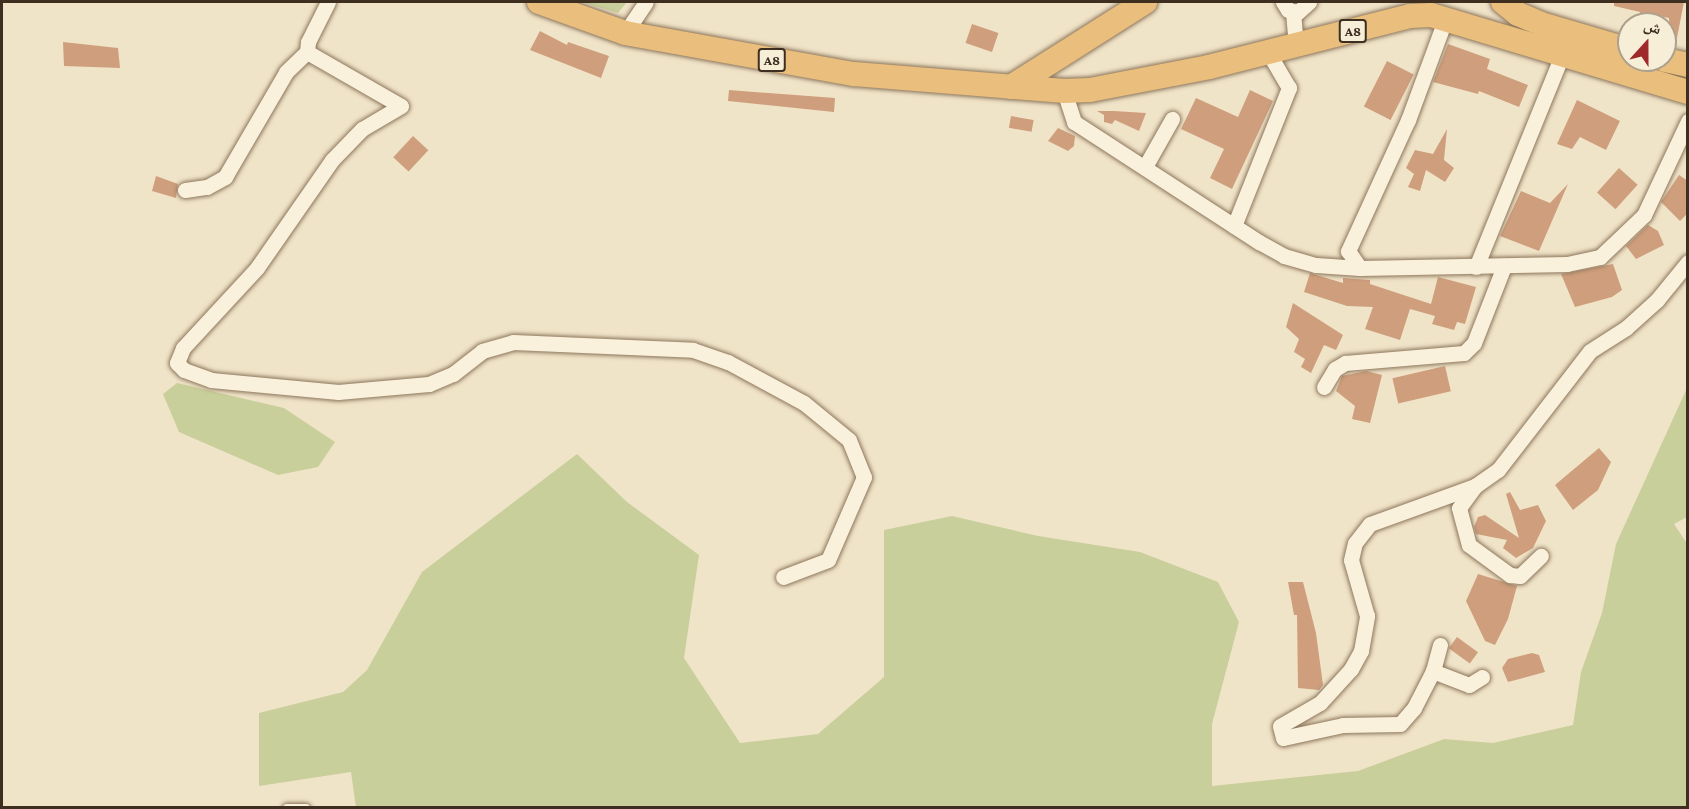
<!DOCTYPE html>
<html>
<head>
<meta charset="utf-8">
<style>
	body { margin:0 }
	#map { position:relative; width:1689px; height:809px; overflow:hidden; background:#f0e4c8; font-family:"Crimson Pro","Noto Naskh Arabic",serif }
	div>[style] { position:absolute }
	.green>* { inset:0; background:#c9cf9b }
	.building>* { inset:0; background:#cf9f7d; transform-origin:0 0 }
	.roads { filter:drop-shadow(0 0 2px #8d765c) drop-shadow(0 0 2px #8d765c) }
	.service>* { height:8px; margin:-4px; padding:0 4px; transform-origin:4px; border-radius:4px; background:#faf1dc }
	.minor>* { height:15px; margin:-7.5px; padding:0 7.5px; transform-origin:7.5px; border-radius:7.5px; background:#faf1dc }
	.trunk>* { height:24px; margin:-12px; padding:0 12px; transform-origin:12px; border-radius:12px; background:#eabe7c }
	span { translate:-50% -50%; white-space:nowrap; text-align:center; line-height:1.15; -webkit-text-stroke:6px #f7eed8; paint-order:stroke }
	.shield-label span { padding:2px 4px; background:#f7eed8; border:2px solid; border-radius:4px; -webkit-text-stroke-width:0 }
	.shield-label { font-size:14px; color:#3d2e20; font-weight:700 }
	.frame { position:absolute; inset:0; border:3px solid #3d2e20; pointer-events:none }
	.north { position:absolute; left:1617px; top:12px; width:60px; height:60px; box-sizing:border-box; background:#f7eed8; border:2px solid #ada18e; border-radius:50%; rotate:21deg; font-size:16px; font-weight:700; line-height:24px; text-align:center; color:#3d2e20 }
	.north::after { content:''; display:block; margin:auto; width:21px; height:27px; background:#9e2a2b; clip-path:polygon(50% 0,100% 100%,50% 72%,0 100%) }
</style>
</head>
<body>
<div id="map">
	<div class="green">
		<i style="clip-path:polygon(582px 2px,627px 2px,618px 13px)"></i>
		<i style="clip-path:polygon(177px 383px,284px 408px,335px 442px,318px 467px,278px 475px,179px 432px,163px 394px)"></i>
		<i style="clip-path:polygon(1687px 388px,1687px 517px,1674px 524px,1688px 545px,1687px 807px,356px 808px,351px 772px,259px 786px,259px 713px,343px 692px,367px 670px,422px 572px,577px 454px,627px 502px,699px 555px,684px 658px,740px 743px,818px 734px,884px 677px,884px 530px,952px 516px,1038px 536px,1140px 552px,1218px 582px,1239px 622px,1212px 724px,1212px 786px,1358px 771px,1444px 739px,1493px 743px,1573px 725px,1581px 672px,1602px 613px,1616px 544px)"></i>
	</div>
	<div class="building">
		<i style="clip-path:polygon(1614px 2px,1684px 2px,1675px 48px,1669px 46px,1669px 18px,1649px 14px,1644px 24px,1639px 24px,1640px 12px,1614px 6px)"></i>
		<i style="left:972px;top:24px;width:28px;height:20px;rotate:19deg"></i>
		<i style="clip-path:polygon(540px 31px,567px 45px,568px 42px,609px 56px,601px 78px,530px 50px)"></i>
		<i style="clip-path:polygon(63px 42px,118px 48px,120px 68px,64px 66px)"></i>
		<i style="clip-path:polygon(1448px 44px,1490px 59px,1487px 69px,1528px 85px,1519px 107px,1479px 91px,1478px 94px,1433px 82px)"></i>
		<i style="left:1387px;top:61px;width:30px;height:51px;rotate:27deg"></i>
		<i style="clip-path:polygon(729px 90px,835px 98px,834px 112px,728px 101px)"></i>
		<i style="clip-path:polygon(1250px 90px,1273px 101px,1232px 189px,1210px 178px,1224px 149px,1181px 129px,1196px 98px,1238px 117px)"></i>
		<i style="clip-path:polygon(1577px 100px,1620px 121px,1606px 150px,1580px 137px,1572px 149px,1557px 144px)"></i>
		<i style="clip-path:polygon(1097px 111px,1114px 111px,1146px 113px,1139px 131px,1115px 120px,1112px 124px,1104px 122px,1104px 115px)"></i>
		<i style="left:1011px;top:116px;width:23px;height:12px;rotate:10deg"></i>
		<i style="clip-path:polygon(1058px 128px,1075px 136px,1074px 146px,1068px 151px,1048px 141px)"></i>
		<i style="clip-path:polygon(1447px 129px,1444px 160px,1454px 168px,1445px 182px,1426px 170px,1420px 191px,1408px 187px,1414px 174px,1406px 168px,1415px 150px,1433px 154px)"></i>
		<i style="left:413px;top:136px;width:21px;height:29px;rotate:43deg"></i>
		<i style="left:1619px;top:168px;width:25px;height:33px;rotate:42deg"></i>
		<i style="clip-path:polygon(1679px 175px,1688px 181px,1688px 213px,1680px 221px,1661px 202px)"></i>
		<i style="clip-path:polygon(156px 176px,178px 184px,176px 198px,152px 191px)"></i>
		<i style="clip-path:polygon(1568px 184px,1539px 251px,1500px 236px,1521px 191px,1550px 203px)"></i>
		<i style="clip-path:polygon(1648px 225px,1658px 231px,1664px 245px,1636px 259px,1626px 246px)"></i>
		<i style="clip-path:polygon(1613px 264px,1622px 290px,1612px 297px,1575px 307px,1561px 274px)"></i>
		<i style="clip-path:polygon(1310px 273px,1343px 283px,1343px 278px,1370px 280px,1370px 284px,1431px 304px,1438px 277px,1476px 287px,1465px 324px,1457px 322px,1454px 330px,1432px 324px,1435px 316px,1410px 309px,1400px 340px,1365px 329px,1373px 307px,1347px 306px,1304px 292px)"></i>
		<i style="clip-path:polygon(1293px 303px,1343px 335px,1336px 350px,1324px 345px,1311px 373px,1301px 367px,1305px 359px,1294px 352px,1299px 339px,1286px 327px)"></i>
		<i style="left:1445px;top:366px;width:26px;height:54px;rotate:77deg"></i>
		<i style="clip-path:polygon(1366px 371px,1382px 375px,1370px 423px,1352px 419px,1355px 406px,1336px 391px,1342px 376px)"></i>
		<i style="clip-path:polygon(1599px 448px,1611px 462px,1598px 490px,1573px 510px,1555px 485px)"></i>
		<i style="clip-path:polygon(1510px 492px,1520px 510px,1538px 505px,1546px 521px,1533px 548px,1516px 558px,1503px 548px,1507px 540px,1476px 534px,1474px 527px,1478px 517px,1485px 515px,1519px 538px,1506px 494px)"></i>
		<i style="clip-path:polygon(1478px 574px,1517px 586px,1508px 619px,1495px 645px,1485px 641px,1466px 601px)"></i>
		<i style="clip-path:polygon(1288px 582px,1303px 582px,1316px 633px,1323px 685px,1319px 690px,1298px 688px,1297px 615px,1294px 615px)"></i>
		<i style="left:1457px;top:637px;width:26px;height:14px;rotate:36deg"></i>
		<i style="clip-path:polygon(1532px 653px,1539px 655px,1545px 672px,1508px 682px,1502px 668px,1508px 659px)"></i>
	</div>
	<div class="roads">
		<div class="service">
			<i style="left:287px;top:808px;width:19px"></i>
		</div>
		<div class="minor">
			<i style="left:328px;top:2px;width:45px;rotate:116.6deg"></i>
			<i style="left:308px;top:42px;width:10px;rotate:96deg"></i>
			<i style="left:307px;top:52px;width:108px;rotate:29.9deg"></i>
			<i style="left:401px;top:106px;width:45px;rotate:149.5deg"></i>
			<i style="left:362px;top:129px;width:43px;rotate:134.1deg"></i>
			<i style="left:332px;top:160px;width:131px;rotate:124.8deg"></i>
			<i style="left:257px;top:268px;width:109px;rotate:132.8deg"></i>
			<i style="left:183px;top:348px;width:16px;rotate:112deg"></i>
			<i style="left:177px;top:363px;width:10px;rotate:45deg"></i>
			<i style="left:184px;top:370px;width:29px;rotate:20deg"></i>
			<i style="left:211px;top:380px;width:128px;rotate:5.4deg"></i>
			<i style="left:338px;top:392px;width:91px;rotate:-5deg"></i>
			<i style="left:429px;top:384px;width:26px;rotate:-23deg"></i>
			<i style="left:453px;top:374px;width:37px;rotate:-38deg"></i>
			<i style="left:482px;top:351px;width:32px;rotate:-16deg"></i>
			<i style="left:513px;top:342px;width:180px;rotate:2.5deg"></i>
			<i style="left:693px;top:350px;width:37px;rotate:19deg"></i>
			<i style="left:728px;top:362px;width:86px;rotate:28.3deg"></i>
			<i style="left:804px;top:403px;width:58px;rotate:39.4deg"></i>
			<i style="left:849px;top:440px;width:40px;rotate:68deg"></i>
			<i style="left:864px;top:477px;width:90px;rotate:113.4deg"></i>
			<i style="left:828px;top:560px;width:48px;rotate:159.3deg"></i>
			<i style="left:1283px;top:2px;width:9px;rotate:58deg"></i>
			<i style="left:1288px;top:10px;width:10px;rotate:11deg"></i>
			<i style="left:1298px;top:12px;width:15px;rotate:-42deg"></i>
			<i style="left:1293px;top:12px;width:33px;rotate:85deg"></i>
			<i style="left:625px;top:33px;width:37px;rotate:-56deg"></i>
			<i style="left:1064px;top:91px;width:33px;rotate:72deg"></i>
			<i style="left:1074px;top:122px;width:221px;rotate:33deg"></i>
			<i style="left:1259px;top:242px;width:29px;rotate:29deg"></i>
			<i style="left:1284px;top:256px;width:33px;rotate:16deg"></i>
			<i style="left:1316px;top:265px;width:44px;rotate:3.9deg"></i>
			<i style="left:1360px;top:268px;width:207px;rotate:-1.1deg"></i>
			<i style="left:1567px;top:264px;width:34px;rotate:-12deg"></i>
			<i style="left:1600px;top:257px;width:61px;rotate:-43.7deg"></i>
			<i style="left:1644px;top:215px;width:104px;rotate:-64.9deg"></i>
			<i style="left:1146px;top:165px;width:53px;rotate:-60.5deg"></i>
			<i style="left:185px;top:190px;width:22px;rotate:-8deg"></i>
			<i style="left:207px;top:187px;width:21px;rotate:-29deg"></i>
			<i style="left:225px;top:177px;width:121px;rotate:-59.8deg"></i>
			<i style="left:286px;top:72px;width:29px;rotate:-44deg"></i>
			<i style="left:1234px;top:226px;width:149px;rotate:-68.3deg"></i>
			<i style="left:1289px;top:88px;width:42px;rotate:-120.3deg"></i>
			<i style="left:1476px;top:267px;width:229px;rotate:-67.9deg"></i>
			<i style="left:1360px;top:268px;width:21px;rotate:-125deg"></i>
			<i style="left:1348px;top:251px;width:144px;rotate:-65.4deg"></i>
			<i style="left:1408px;top:120px;width:110px;rotate:-69.7deg"></i>
			<i style="left:1324px;top:387px;width:21px;rotate:-59deg"></i>
			<i style="left:1335px;top:369px;width:12px;rotate:-31deg"></i>
			<i style="left:1345px;top:363px;width:119px;rotate:-4.8deg"></i>
			<i style="left:1464px;top:353px;width:14px;rotate:-45deg"></i>
			<i style="left:1474px;top:343px;width:83px;rotate:-68.7deg"></i>
			<i style="left:1475px;top:486px;width:27px;rotate:126deg"></i>
			<i style="left:1459px;top:508px;width:38px;rotate:75deg"></i>
			<i style="left:1469px;top:545px;width:51px;rotate:36.2deg"></i>
			<i style="left:1510px;top:575px;width:10px;rotate:6deg"></i>
			<i style="left:1520px;top:576px;width:29px;rotate:-44deg"></i>
			<i style="left:1433px;top:671px;width:27px;rotate:-75deg"></i>
			<i style="left:1482px;top:677px;width:15px;rotate:148deg"></i>
			<i style="left:1469px;top:685px;width:39px;rotate:-159deg"></i>
			<i style="left:1433px;top:671px;width:42px;rotate:117.2deg"></i>
			<i style="left:1414px;top:708px;width:21px;rotate:131deg"></i>
			<i style="left:1400px;top:724px;width:57px;rotate:179deg"></i>
			<i style="left:1343px;top:725px;width:61px;rotate:167.8deg"></i>
			<i style="left:1283px;top:738px;width:12px;rotate:-104deg"></i>
			<i style="left:1280px;top:726px;width:46px;rotate:-29.9deg"></i>
			<i style="left:1320px;top:703px;width:46px;rotate:-47.6deg"></i>
			<i style="left:1351px;top:669px;width:21px;rotate:-61deg"></i>
			<i style="left:1361px;top:651px;width:36px;rotate:-80deg"></i>
			<i style="left:1367px;top:616px;width:58px;rotate:-105.9deg"></i>
			<i style="left:1351px;top:560px;width:17px;rotate:-77deg"></i>
			<i style="left:1355px;top:543px;width:24px;rotate:-52deg"></i>
			<i style="left:1370px;top:524px;width:112px;rotate:-19.9deg"></i>
			<i style="left:1475px;top:486px;width:28px;rotate:-35deg"></i>
			<i style="left:1498px;top:470px;width:150px;rotate:-52.3deg"></i>
			<i style="left:1590px;top:351px;width:43px;rotate:-32.6deg"></i>
			<i style="left:1626px;top:328px;width:42px;rotate:-42.1deg"></i>
			<i style="left:1657px;top:300px;width:49px;rotate:-50.8deg"></i>
		</div>
		<div class="trunk">
			<i style="left:539px;top:2px;width:91px;rotate:19.8deg"></i>
			<i style="left:625px;top:33px;width:233px;rotate:10.2deg"></i>
			<i style="left:854px;top:74px;width:211px;rotate:4.6deg"></i>
			<i style="left:1064px;top:91px;width:26px;rotate:-2deg"></i>
			<i style="left:1090px;top:90px;width:121px;rotate:-10.9deg"></i>
			<i style="left:1209px;top:67px;width:207px;rotate:-14.2deg"></i>
			<i style="left:1410px;top:16px;width:21px;rotate:-3deg"></i>
			<i style="left:1431px;top:15px;width:268px;rotate:16.7deg"></i>
			<i style="left:1503px;top:2px;width:19px;rotate:39deg"></i>
			<i style="left:1518px;top:14px;width:25px;rotate:23deg"></i>
			<i style="left:1541px;top:24px;width:92px;rotate:16.5deg"></i>
			<i style="left:1665px;top:60px;width:24px;rotate:12deg"></i>
			<i style="left:1011px;top:87px;width:159px;rotate:-32.4deg"></i>
		</div>
	</div>
	<div class="shield-label">
		<span style="left:1353px;top:31px">A8</span>
		<span style="left:772px;top:60px">A8</span>
	</div>
	<div class="frame"></div>
	<div class="north">ش</div>
</div>
</body>
</html>
